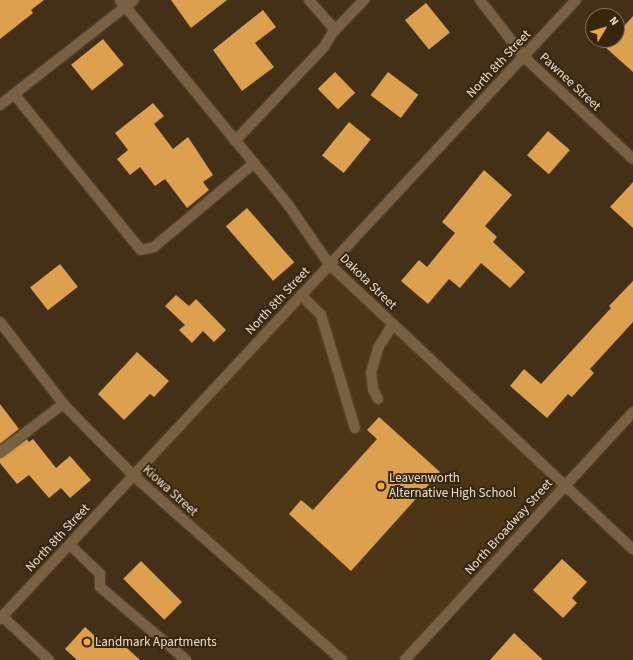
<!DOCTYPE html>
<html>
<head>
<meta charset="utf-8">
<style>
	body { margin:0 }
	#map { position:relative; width:633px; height:660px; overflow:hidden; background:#433017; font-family:"Source Sans 3",sans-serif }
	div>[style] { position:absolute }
	.built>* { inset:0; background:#4d3616 }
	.building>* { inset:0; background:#dca04e; transform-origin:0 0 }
	.roads { filter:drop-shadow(0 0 1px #5e4c34) drop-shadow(0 0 1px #5e4c34) }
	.minor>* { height:10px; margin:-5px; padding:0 5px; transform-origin:5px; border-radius:5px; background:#796042 }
	.dots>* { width:11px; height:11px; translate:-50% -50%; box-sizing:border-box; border:2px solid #38260c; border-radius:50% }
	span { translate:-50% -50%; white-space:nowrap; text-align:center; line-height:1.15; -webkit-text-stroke:4px #38260c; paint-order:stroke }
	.street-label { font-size:13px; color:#eadecf }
	.poi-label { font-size:13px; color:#eadecf }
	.left { translate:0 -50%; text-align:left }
	.north { position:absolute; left:585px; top:8px; width:40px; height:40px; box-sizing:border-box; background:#38260c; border:1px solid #7f705a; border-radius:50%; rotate:52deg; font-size:11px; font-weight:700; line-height:16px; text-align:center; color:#eadecf }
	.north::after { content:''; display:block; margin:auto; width:14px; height:18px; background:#efa73e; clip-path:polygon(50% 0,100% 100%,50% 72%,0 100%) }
</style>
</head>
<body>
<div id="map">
	<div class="built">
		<i style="clip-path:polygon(329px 264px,565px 486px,405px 660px,342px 660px,135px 477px)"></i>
	</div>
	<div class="building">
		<i style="clip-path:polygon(0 0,44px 0,31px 10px,33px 13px,0 39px)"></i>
		<i style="clip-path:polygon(171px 0,227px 0,191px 28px)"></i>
		<i style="left:426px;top:3px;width:38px;height:27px;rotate:51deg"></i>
		<i style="clip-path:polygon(263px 10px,276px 27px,255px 43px,274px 67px,242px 91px,213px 50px)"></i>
		<i style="clip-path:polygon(633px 16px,633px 72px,605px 47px,611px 40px,617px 40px,617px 34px)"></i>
		<i style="left:103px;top:39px;width:33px;height:41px;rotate:51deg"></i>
		<i style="left:335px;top:72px;width:29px;height:24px;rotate:46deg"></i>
		<i style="left:388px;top:72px;width:38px;height:29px;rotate:37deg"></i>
		<i style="clip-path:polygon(153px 103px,164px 116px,154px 124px,173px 149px,188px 137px,213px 175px,203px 182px,209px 190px,187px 208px,165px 179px,155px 186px,140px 167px,130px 175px,117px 159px,128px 150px,115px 133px)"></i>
		<i style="left:349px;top:122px;width:28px;height:43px;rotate:39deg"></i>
		<i style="left:548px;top:131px;width:29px;height:32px;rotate:41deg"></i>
		<i style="clip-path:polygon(484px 170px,512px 195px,485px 226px,497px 237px,493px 242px,525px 272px,510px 288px,481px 263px,460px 288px,449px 279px,428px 304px,401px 281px,419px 260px,427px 267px,455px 233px,442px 222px)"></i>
		<i style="clip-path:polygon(633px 182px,633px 228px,610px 207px)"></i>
		<i style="left:247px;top:208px;width:72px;height:28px;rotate:49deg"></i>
		<i style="left:60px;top:264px;width:29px;height:38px;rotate:52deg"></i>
		<i style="clip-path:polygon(633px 281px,633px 322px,590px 369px,594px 373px,572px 397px,568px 394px,547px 418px,510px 386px,524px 369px,541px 384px,611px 308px,609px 306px)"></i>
		<i style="clip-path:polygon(176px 295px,189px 306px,196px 299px,226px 330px,214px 342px,203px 331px,192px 343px,179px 330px,185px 325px,165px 306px)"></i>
		<i style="clip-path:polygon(137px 352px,169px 381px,154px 397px,150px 394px,124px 420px,98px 394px)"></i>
		<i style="clip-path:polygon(0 404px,19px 429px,0 444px)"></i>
		<i style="clip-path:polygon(379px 417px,440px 472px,351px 571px,289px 514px,301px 500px,313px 510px,377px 439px,367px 430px)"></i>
		<i style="clip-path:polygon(27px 439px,29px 442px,33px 439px,56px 468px,70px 456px,91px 480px,70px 498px,61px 488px,49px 498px,29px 475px,17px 484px,0 463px,0 458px)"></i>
		<i style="clip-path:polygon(562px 559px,587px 582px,572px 598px,577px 603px,563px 618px,533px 590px)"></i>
		<i style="left:141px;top:561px;width:58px;height:25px;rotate:45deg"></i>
		<i style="clip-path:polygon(85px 627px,106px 646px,115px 637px,140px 660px,77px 660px,65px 649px)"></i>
		<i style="clip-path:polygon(514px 633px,543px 660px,490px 660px)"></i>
	</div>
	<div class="roads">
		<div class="minor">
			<i style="left:120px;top:0;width:266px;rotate:50.6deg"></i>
			<i style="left:289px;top:206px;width:70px;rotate:55.4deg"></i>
			<i style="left:329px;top:264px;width:417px;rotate:43.2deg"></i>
			<i style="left:309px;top:0;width:40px;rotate:49deg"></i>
			<i style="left:480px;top:0;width:72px;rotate:52.3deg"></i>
			<i style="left:524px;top:57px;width:149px;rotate:43.1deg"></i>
			<i style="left:14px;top:94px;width:201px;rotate:50.9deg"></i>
			<i style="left:141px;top:250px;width:13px;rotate:-13deg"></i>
			<i style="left:154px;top:247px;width:131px;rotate:-40deg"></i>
			<i style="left:0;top:105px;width:170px;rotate:-38.1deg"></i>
			<i style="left:235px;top:141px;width:129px;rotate:-46.6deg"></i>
			<i style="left:324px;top:47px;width:17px;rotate:-59deg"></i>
			<i style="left:333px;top:32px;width:45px;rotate:-45.9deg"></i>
			<i style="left:301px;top:295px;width:28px;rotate:45deg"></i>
			<i style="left:321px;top:315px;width:118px;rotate:73.3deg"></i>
			<i style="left:0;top:322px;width:108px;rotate:52.2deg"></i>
			<i style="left:66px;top:407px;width:98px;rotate:45.4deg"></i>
			<i style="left:135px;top:477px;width:276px;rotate:41.5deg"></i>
			<i style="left:378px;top:399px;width:11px;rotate:-117deg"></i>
			<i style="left:373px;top:389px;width:16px;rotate:-97deg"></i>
			<i style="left:371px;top:373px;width:26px;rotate:-74deg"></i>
			<i style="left:378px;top:348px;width:28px;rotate:-58deg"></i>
			<i style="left:0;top:452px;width:79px;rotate:-37.3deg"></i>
			<i style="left:70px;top:545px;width:42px;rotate:44deg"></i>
			<i style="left:100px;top:574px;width:13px;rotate:90deg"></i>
			<i style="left:100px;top:587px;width:113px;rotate:40.3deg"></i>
			<i style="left:2px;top:616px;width:64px;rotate:43.1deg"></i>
			<i style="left:0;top:619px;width:846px;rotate:-47.06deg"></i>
			<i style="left:405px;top:660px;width:337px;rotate:-47.4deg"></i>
		</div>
	</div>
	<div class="dots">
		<i style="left:381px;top:486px;background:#efa73e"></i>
		<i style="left:87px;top:642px;background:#efa73e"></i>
	</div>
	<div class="street-label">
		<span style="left:499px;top:64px;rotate:-47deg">North 8th Street</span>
		<span style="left:570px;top:82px;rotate:43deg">Pawnee Street</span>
		<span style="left:368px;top:282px;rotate:44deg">Dakota Street</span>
		<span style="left:278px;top:301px;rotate:-47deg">North 8th Street</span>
		<span style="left:170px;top:491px;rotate:42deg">Kiowa Street</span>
		<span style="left:509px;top:527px;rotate:-48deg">North Broadway Street</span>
		<span style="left:58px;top:538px;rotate:-47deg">North 8th Street</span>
	</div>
	<div class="poi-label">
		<span class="left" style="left:389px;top:486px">Leavenworth<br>Alternative High School</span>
		<span class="left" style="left:95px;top:642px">Landmark Apartments</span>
	</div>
	<div class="north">N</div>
</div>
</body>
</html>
